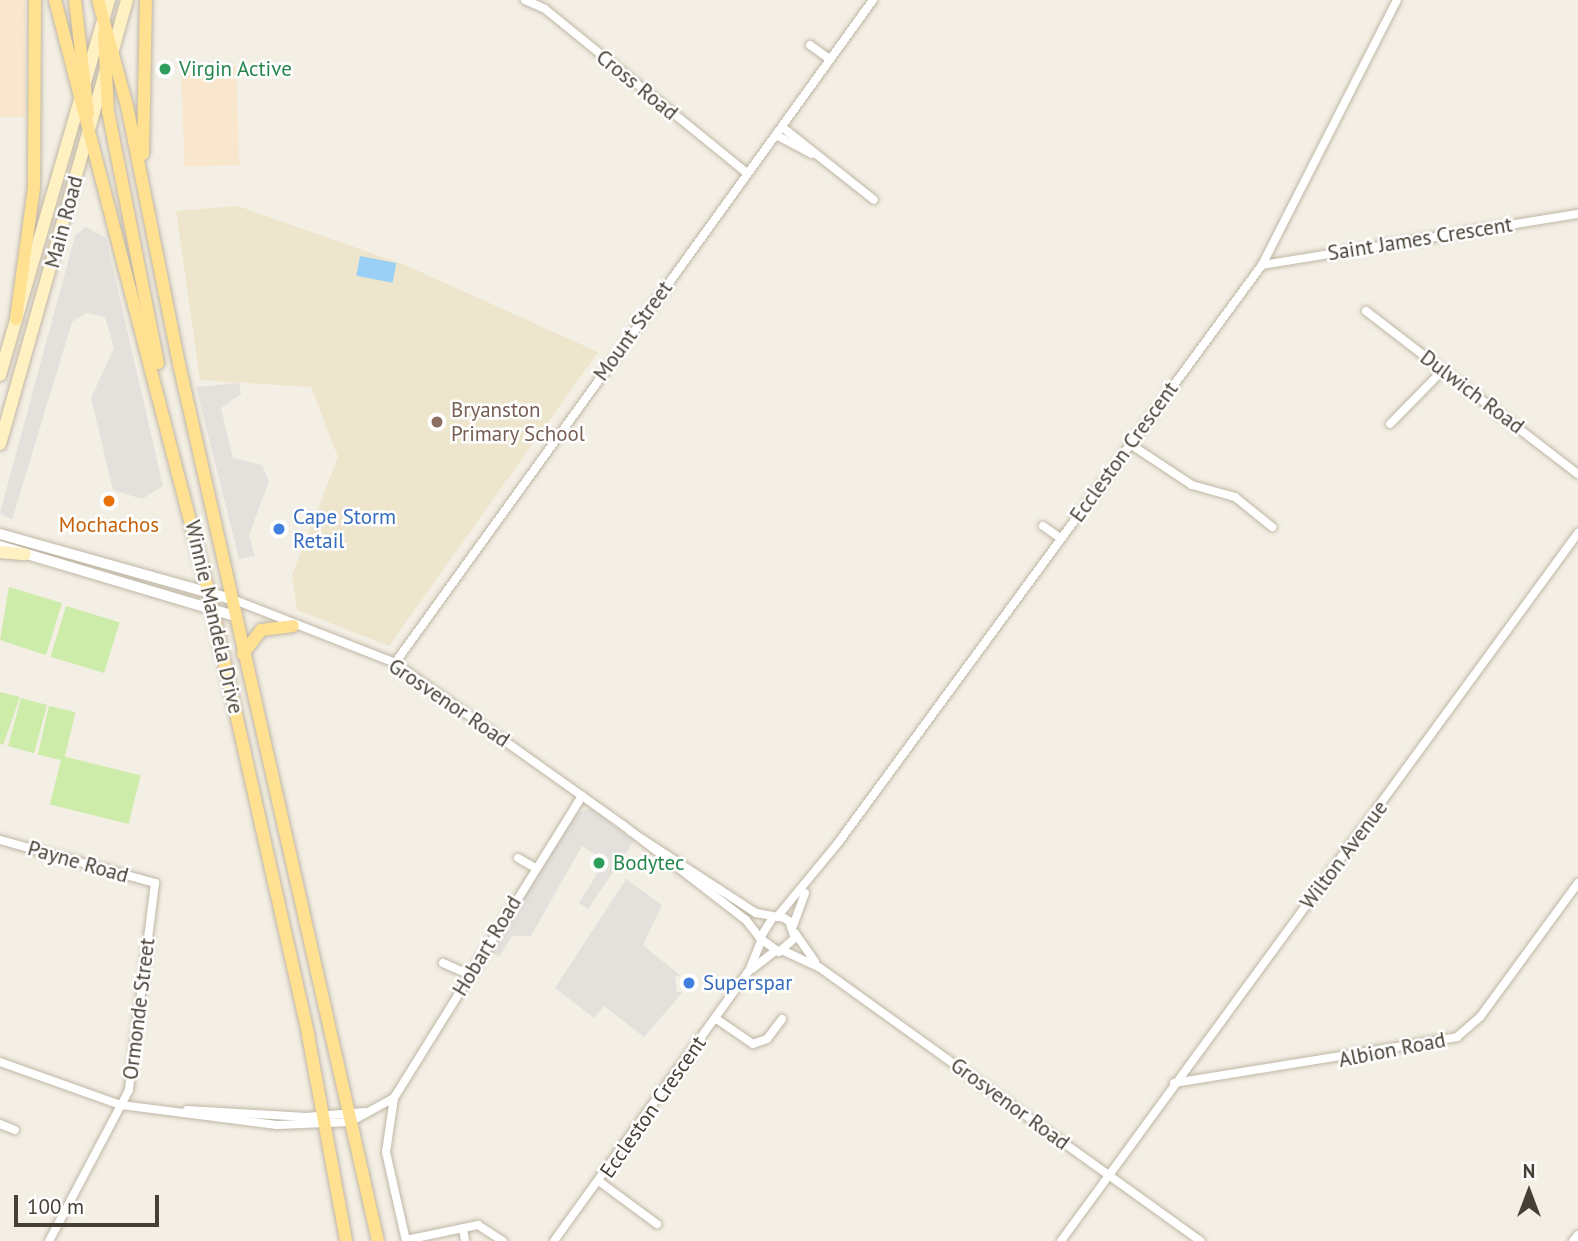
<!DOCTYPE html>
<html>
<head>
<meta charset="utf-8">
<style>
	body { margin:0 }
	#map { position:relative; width:1578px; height:1241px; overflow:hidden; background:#f3efe4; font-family:"PT Sans",sans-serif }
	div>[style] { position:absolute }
	.commercial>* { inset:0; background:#f8e6cd; transform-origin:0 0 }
	.education>* { inset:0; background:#eee5cd }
	.green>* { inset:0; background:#cdeba9; transform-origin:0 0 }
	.parking>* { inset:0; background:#e4e1dd }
	.water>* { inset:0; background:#9bd0f6; transform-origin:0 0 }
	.roads { filter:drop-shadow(0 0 2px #c0b7a6) drop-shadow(0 0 2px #c0b7a6) }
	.minor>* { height:8px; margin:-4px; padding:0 4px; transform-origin:4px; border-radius:4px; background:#fff }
	.tertiary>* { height:10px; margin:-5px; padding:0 5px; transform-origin:5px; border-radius:5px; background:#fff }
	.secondary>* { height:12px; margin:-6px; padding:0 6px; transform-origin:6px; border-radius:6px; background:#fff1c2 }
	.primary>* { height:12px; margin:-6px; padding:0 6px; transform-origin:6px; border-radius:6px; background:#ffe191 }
	.dots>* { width:19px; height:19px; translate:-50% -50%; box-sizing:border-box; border:4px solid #fff; border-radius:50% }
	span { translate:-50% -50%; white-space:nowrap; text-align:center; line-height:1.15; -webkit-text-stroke:5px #fff; paint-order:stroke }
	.leisure-label { font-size:21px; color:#27864d }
	.left { translate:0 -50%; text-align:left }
	.street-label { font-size:21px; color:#463f33 }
	.education-label { font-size:21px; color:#785e54 }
	.shop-label { font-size:21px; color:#366cbe }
	.food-label { font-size:21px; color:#c56008 }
	.north { position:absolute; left:1494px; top:1157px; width:70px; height:70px; -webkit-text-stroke:5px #fff; paint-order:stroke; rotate:0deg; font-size:19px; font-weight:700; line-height:28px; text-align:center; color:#463f33 }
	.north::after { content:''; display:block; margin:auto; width:24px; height:32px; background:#463f33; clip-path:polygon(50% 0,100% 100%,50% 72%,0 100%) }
	.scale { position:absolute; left:14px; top:1195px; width:145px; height:32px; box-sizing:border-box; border:4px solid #463f33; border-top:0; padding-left:9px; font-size:21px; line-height:24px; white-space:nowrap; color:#463f33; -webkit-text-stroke:5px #fff; paint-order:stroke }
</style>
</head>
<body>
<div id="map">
	<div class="commercial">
		<i style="left:0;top:0;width:25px;height:117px"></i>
		<i style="left:236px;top:66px;width:99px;height:55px;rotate:88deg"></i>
	</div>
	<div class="education">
		<i style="clip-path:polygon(238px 206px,405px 265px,598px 352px,389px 646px,297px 610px,292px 575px,338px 457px,311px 387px,200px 380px,176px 211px)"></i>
	</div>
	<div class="green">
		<i style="clip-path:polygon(9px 587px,62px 603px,46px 655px,0 640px)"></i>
		<i style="left:66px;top:606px;width:56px;height:53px;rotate:17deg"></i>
		<i style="clip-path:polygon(0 692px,20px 697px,3px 745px,0 744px)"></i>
		<i style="left:21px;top:698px;width:27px;height:50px;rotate:15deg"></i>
		<i style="left:49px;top:706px;width:27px;height:50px;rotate:13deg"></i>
		<i style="left:62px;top:756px;width:81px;height:50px;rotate:14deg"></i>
	</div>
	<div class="parking">
		<i style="clip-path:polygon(86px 227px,106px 238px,163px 486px,142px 499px,113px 490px,91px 398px,114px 348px,105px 317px,86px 313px,72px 322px,12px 520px,0 513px,75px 236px)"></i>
		<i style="clip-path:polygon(239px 383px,241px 394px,221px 408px,233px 458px,262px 465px,269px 481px,249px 535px,255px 556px,239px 559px,196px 387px)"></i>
		<i style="clip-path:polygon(591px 808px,634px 841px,588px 909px,579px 903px,605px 861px,582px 846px,531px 936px,512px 936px,499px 957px,489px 951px,577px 813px)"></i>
		<i style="clip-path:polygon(626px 879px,662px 905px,643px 945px,681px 976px,675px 977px,677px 992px,683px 992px,644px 1037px,604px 1006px,594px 1018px,555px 988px)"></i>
	</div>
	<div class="water">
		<i style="left:360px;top:256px;width:37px;height:20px;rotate:11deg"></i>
	</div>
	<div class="roads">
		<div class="minor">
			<i style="left:525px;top:0;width:22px;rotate:24deg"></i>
			<i style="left:545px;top:9px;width:260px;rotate:39.1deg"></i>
			<i style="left:810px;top:45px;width:24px;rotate:36deg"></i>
			<i style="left:782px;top:127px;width:117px;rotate:38.4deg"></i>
			<i style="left:776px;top:135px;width:40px;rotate:28deg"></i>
			<i style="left:1262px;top:265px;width:320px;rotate:-9.2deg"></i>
			<i style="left:1366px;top:311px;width:267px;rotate:37.6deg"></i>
			<i style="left:1390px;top:424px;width:76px;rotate:-45.5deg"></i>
			<i style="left:1130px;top:444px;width:74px;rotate:33.5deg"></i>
			<i style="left:1192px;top:485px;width:45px;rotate:15.6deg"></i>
			<i style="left:1235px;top:497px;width:48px;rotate:39deg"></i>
			<i style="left:1043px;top:526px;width:21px;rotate:35deg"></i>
			<i style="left:232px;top:599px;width:175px;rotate:21.4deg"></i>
			<i style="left:395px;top:663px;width:280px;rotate:35.4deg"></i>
			<i style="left:623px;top:825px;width:155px;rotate:37.7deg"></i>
			<i style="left:746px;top:920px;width:23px;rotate:52deg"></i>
			<i style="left:395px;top:663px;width:817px;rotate:-54.21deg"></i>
			<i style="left:630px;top:831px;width:150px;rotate:33.1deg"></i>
			<i style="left:756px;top:913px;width:28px;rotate:10deg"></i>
			<i style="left:784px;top:918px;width:6px;rotate:31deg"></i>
			<i style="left:789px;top:921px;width:18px;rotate:71deg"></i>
			<i style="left:795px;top:938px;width:21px;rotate:139deg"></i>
			<i style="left:779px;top:952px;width:24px;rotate:-144deg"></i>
			<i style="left:760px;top:938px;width:25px;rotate:-58deg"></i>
			<i style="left:0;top:840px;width:161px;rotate:15.5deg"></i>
			<i style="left:155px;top:883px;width:209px;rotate:97.2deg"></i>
			<i style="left:129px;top:1090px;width:171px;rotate:117.9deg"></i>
			<i style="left:518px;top:858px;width:20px;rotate:30deg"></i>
			<i style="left:777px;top:917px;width:96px;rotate:-50.5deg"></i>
			<i style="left:838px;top:843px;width:717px;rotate:-53.74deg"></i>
			<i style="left:1262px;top:265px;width:297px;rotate:-63deg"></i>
			<i style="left:793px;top:926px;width:35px;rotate:-70deg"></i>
			<i style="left:795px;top:933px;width:35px;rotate:55deg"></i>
			<i style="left:784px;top:951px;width:38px;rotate:25deg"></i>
			<i style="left:819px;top:967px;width:470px;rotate:35.7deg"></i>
			<i style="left:443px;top:963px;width:30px;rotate:24deg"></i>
			<i style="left:752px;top:969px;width:28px;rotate:-38deg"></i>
			<i style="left:715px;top:1018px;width:46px;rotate:34.4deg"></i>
			<i style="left:753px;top:1044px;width:15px;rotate:-20deg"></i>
			<i style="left:767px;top:1039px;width:25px;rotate:-53deg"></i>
			<i style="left:0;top:1062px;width:128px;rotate:19.6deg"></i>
			<i style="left:121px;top:1105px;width:157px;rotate:7.3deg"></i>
			<i style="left:277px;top:1125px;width:73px;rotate:-2.4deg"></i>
			<i style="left:350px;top:1122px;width:50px;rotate:-28.6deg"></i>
			<i style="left:1174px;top:1083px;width:287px;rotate:-9.2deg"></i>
			<i style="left:1457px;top:1037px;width:30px;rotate:-41deg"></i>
			<i style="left:1480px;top:1017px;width:166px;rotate:-53.8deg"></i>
			<i style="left:187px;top:1110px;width:119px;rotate:3.4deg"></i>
			<i style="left:306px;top:1117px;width:59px;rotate:-4.8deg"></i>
			<i style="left:0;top:1124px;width:16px;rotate:22deg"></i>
			<i style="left:600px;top:1182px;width:71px;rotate:36.4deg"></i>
			<i style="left:463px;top:1228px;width:13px;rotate:81deg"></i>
			<i style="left:406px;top:1240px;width:74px;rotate:-11.8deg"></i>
			<i style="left:478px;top:1225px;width:30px;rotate:33deg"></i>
			<i style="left:406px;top:1241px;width:91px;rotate:-102.7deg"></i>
			<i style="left:386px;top:1152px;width:55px;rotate:-81.6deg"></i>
			<i style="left:394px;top:1098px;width:356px;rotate:-58.1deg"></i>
			<i style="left:554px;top:1241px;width:333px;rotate:-54.2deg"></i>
			<i style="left:749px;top:971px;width:31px;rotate:-68deg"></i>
			<i style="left:1061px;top:1241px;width:877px;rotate:-53.86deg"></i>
			<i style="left:1573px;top:1241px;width:8px;rotate:-50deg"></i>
		</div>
		<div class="tertiary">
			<i style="left:0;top:534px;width:241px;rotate:15.7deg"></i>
			<i style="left:0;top:546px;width:245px;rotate:16.6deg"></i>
		</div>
		<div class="secondary">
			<i style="left:111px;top:57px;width:59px;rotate:-74.3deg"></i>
			<i style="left:0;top:375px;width:391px;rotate:-73.8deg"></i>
			<i style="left:0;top:444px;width:385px;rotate:-74.2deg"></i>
			<i style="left:0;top:552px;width:25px;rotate:5deg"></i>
		</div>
		<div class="primary">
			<i style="left:55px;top:0;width:614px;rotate:75.47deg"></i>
			<i style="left:209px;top:594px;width:452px;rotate:77.3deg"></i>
			<i style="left:308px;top:1035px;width:209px;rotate:79.5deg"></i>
			<i style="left:75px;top:0;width:115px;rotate:83.5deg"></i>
			<i style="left:98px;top:0;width:110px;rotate:74.7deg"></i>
			<i style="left:127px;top:106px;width:263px;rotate:78.6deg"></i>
			<i style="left:179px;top:364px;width:899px;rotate:77.22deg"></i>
			<i style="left:104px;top:33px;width:78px;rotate:87.1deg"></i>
			<i style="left:108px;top:111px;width:257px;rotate:78.8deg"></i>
			<i style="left:143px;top:154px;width:154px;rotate:-88.9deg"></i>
			<i style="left:16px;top:319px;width:133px;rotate:-82.2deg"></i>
			<i style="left:34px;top:187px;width:187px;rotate:-89.7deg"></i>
			<i style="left:243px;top:654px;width:30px;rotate:-53deg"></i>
			<i style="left:261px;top:630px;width:32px;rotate:-7deg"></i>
		</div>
	</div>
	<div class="dots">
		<i style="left:165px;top:69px;background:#2e9e5b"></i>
		<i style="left:437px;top:422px;background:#8d6e63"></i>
		<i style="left:109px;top:501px;background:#e8710a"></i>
		<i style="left:279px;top:529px;background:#3f7fe0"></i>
		<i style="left:599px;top:863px;background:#2e9e5b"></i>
		<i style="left:689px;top:983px;background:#3f7fe0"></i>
	</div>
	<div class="leisure-label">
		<span class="left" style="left:179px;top:69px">Virgin Active</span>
		<span class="left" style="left:613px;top:863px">Bodytec</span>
	</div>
	<div class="street-label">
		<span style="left:637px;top:85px;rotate:39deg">Cross Road</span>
		<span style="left:64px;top:222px;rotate:-75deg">Main Road</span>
		<span style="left:1420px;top:239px;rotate:-9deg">Saint James Crescent</span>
		<span style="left:633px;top:331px;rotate:-54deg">Mount Street</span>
		<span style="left:1472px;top:392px;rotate:37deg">Dulwich Road</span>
		<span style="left:1124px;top:452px;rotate:-54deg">Eccleston Crescent</span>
		<span style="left:214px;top:617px;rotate:77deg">Winnie Mandela Drive</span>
		<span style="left:449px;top:703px;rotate:34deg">Grosvenor Road</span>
		<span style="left:1344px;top:855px;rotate:-53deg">Wilton Avenue</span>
		<span style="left:78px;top:862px;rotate:16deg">Payne Road</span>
		<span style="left:487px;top:946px;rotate:-59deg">Hobart Road</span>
		<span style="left:139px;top:1009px;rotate:-83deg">Ormonde Street</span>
		<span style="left:1392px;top:1050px;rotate:-11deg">Albion Road</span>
		<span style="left:1010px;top:1104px;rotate:36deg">Grosvenor Road</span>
		<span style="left:653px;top:1107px;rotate:-55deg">Eccleston Crescent</span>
	</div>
	<div class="education-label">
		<span class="left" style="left:451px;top:422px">Bryanston<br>Primary School</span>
	</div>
	<div class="shop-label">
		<span class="left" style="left:293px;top:529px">Cape Storm<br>Retail</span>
		<span class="left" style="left:703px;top:983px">Superspar</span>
	</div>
	<div class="food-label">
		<span style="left:109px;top:525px">Mochachos</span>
	</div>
	<div class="north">N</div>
	<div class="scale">100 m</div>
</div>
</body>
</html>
